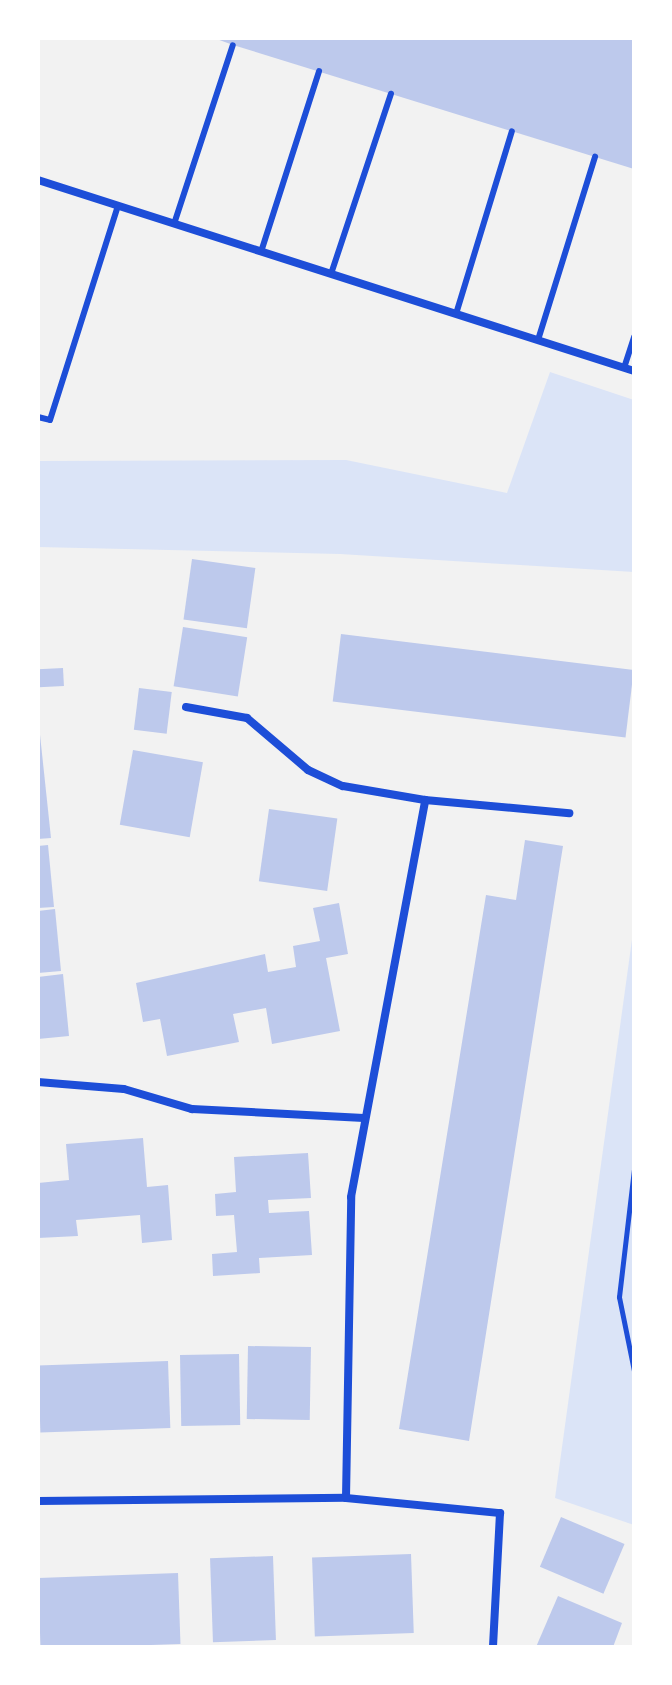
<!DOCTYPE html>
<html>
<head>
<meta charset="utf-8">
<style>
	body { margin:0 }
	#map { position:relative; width:672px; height:1685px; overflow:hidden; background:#f2f2f2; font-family:"PT Sans Narrow",sans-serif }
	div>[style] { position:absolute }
	.green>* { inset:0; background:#dbe4f7 }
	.building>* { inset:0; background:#bdc9ec; transform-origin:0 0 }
	.path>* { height:5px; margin:-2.5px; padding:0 2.5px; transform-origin:2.5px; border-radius:2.5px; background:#1d4ed8 }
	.service>* { height:6px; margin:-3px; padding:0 3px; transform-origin:3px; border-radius:3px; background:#1d4ed8 }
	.minor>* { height:8px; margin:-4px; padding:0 4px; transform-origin:4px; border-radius:4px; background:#1d4ed8 }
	span { translate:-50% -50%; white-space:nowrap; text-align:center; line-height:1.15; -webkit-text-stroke:6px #fff; paint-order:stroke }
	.frame { position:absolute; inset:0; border:40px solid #fff; pointer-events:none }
</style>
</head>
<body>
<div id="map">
	<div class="green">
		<i style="clip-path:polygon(550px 372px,634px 400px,634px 572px,340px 554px,38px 547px,38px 461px,346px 460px,507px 493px)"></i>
		<i style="clip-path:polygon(634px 925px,634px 1525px,555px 1498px)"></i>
	</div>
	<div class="building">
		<i style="clip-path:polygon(214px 38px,634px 38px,634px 169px,233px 45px)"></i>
		<i style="left:192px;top:559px;width:64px;height:61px;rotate:8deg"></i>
		<i style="left:183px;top:627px;width:65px;height:60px;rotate:9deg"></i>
		<i style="left:341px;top:634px;width:295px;height:68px;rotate:7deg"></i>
		<i style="left:63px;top:668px;width:18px;height:25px;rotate:87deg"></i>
		<i style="left:139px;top:688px;width:33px;height:42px;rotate:7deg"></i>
		<i style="clip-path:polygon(38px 716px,51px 838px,38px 839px)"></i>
		<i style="left:133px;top:750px;width:71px;height:76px;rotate:10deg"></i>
		<i style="left:269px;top:809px;width:69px;height:73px;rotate:8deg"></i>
		<i style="clip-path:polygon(525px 840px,563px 846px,469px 1441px,399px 1429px,486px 895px,516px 900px)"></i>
		<i style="clip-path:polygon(48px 845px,54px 907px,38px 908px,38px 846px)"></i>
		<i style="clip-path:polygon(339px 903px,348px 954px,326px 958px,340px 1031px,272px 1044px,266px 1008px,233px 1014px,239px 1042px,167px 1056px,160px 1019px,143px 1022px,136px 983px,265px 954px,268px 972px,296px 967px,293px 946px,320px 941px,313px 908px)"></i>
		<i style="clip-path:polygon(55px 909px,61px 971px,38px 973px,38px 911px)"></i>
		<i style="clip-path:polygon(63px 974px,69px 1036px,38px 1039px,38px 977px)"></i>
		<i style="clip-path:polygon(143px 1138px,147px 1187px,168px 1185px,172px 1240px,142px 1243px,140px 1215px,76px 1220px,78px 1236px,38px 1238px,38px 1183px,69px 1180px,66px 1144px)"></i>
		<i style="clip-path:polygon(308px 1153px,311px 1198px,268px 1200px,269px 1213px,309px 1211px,312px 1255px,259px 1258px,260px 1273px,213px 1276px,212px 1254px,237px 1252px,234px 1215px,216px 1216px,215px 1194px,236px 1192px,234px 1157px)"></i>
		<i style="left:248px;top:1346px;width:63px;height:73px;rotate:1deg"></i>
		<i style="left:239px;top:1354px;width:71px;height:59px;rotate:89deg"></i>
		<i style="left:168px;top:1361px;width:67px;height:130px;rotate:88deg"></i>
		<i style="left:561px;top:1517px;width:69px;height:54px;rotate:23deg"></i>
		<i style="left:411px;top:1554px;width:79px;height:99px;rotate:88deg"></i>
		<i style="left:273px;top:1556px;width:84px;height:63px;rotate:88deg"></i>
		<i style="left:178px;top:1573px;width:71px;height:140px;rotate:88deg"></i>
		<i style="clip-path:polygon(558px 1596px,622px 1623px,613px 1647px,536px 1647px)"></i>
	</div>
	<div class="path">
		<i style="left:634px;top:1169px;width:129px;rotate:96.7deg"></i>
		<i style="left:619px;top:1297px;width:76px;rotate:78.5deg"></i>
	</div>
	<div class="service">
		<i style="left:174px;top:224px;width:188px;rotate:-71.8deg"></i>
		<i style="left:261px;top:252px;width:190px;rotate:-72.2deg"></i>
		<i style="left:331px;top:274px;width:190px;rotate:-71.6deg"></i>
		<i style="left:456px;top:314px;width:191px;rotate:-73deg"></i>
		<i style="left:538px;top:340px;width:192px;rotate:-72.7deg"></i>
		<i style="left:624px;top:368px;width:33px;rotate:-72deg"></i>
		<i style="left:38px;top:417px;width:12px;rotate:14deg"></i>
		<i style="left:50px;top:420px;width:225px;rotate:-72.4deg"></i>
	</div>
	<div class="minor">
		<i style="left:38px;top:180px;width:626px;rotate:17.77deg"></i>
		<i style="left:186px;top:707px;width:62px;rotate:10.2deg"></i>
		<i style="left:247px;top:718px;width:80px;rotate:40.4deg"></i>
		<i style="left:308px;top:770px;width:38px;rotate:25deg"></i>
		<i style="left:343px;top:786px;width:83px;rotate:9.7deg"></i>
		<i style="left:425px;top:800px;width:145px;rotate:5.2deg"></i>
		<i style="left:38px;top:1082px;width:86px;rotate:4.7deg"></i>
		<i style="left:124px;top:1089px;width:71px;rotate:16.4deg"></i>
		<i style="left:192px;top:1109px;width:172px;rotate:3deg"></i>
		<i style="left:346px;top:1498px;width:155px;rotate:5.6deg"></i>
		<i style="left:500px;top:1513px;width:134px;rotate:93deg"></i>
		<i style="left:38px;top:1501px;width:308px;rotate:-0.6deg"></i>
		<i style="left:346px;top:1498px;width:301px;rotate:-89deg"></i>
		<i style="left:351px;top:1197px;width:404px;rotate:-79.4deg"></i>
	</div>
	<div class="frame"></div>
</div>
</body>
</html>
